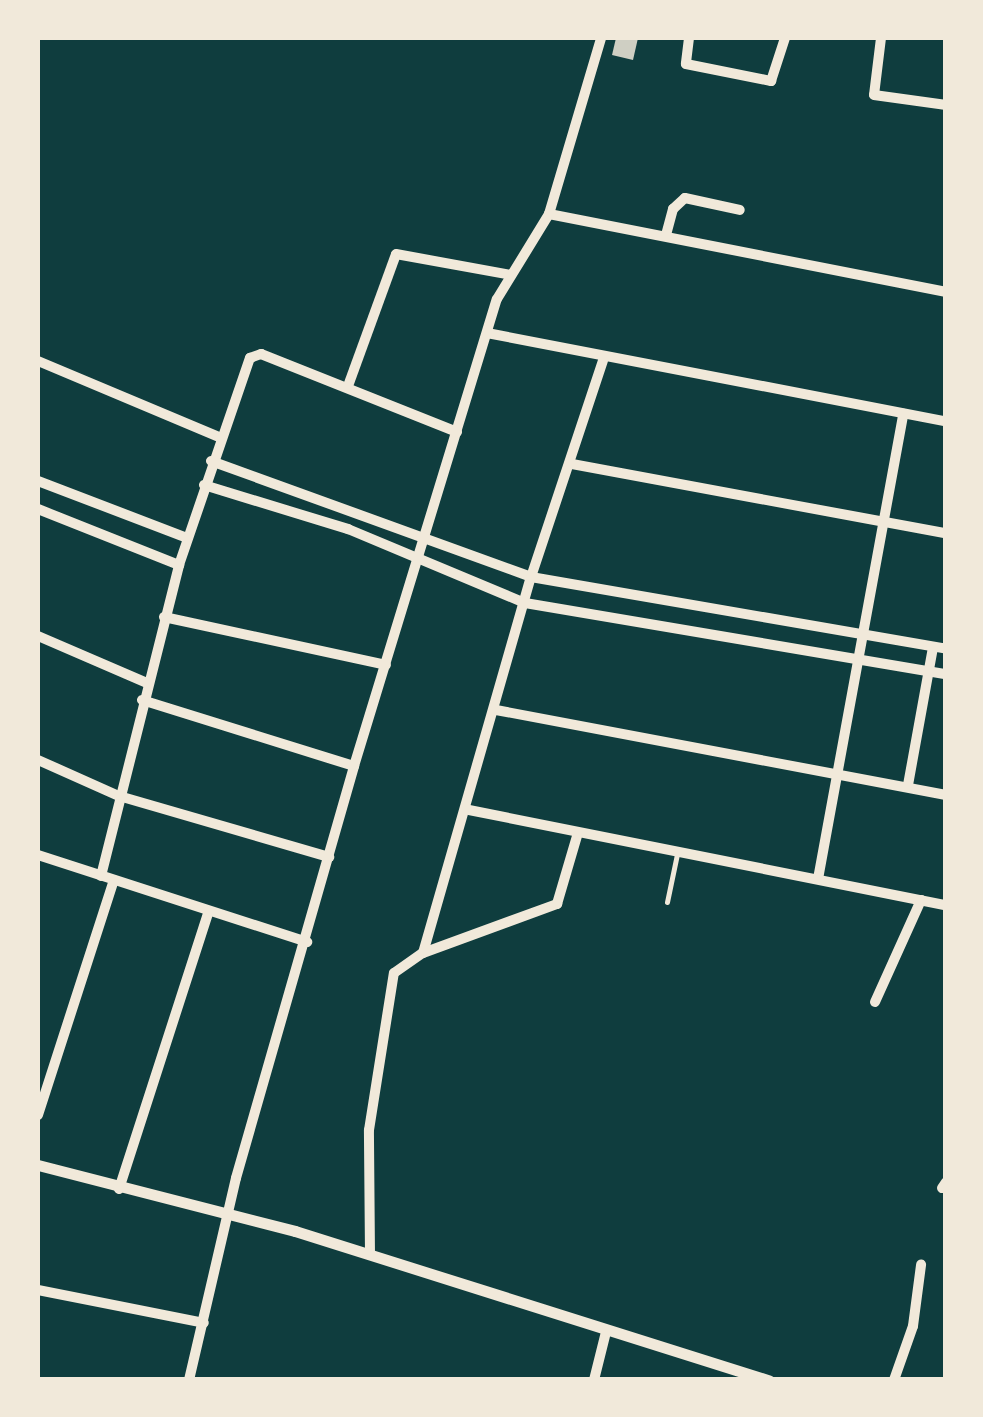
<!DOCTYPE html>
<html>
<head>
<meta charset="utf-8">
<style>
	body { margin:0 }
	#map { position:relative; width:983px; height:1417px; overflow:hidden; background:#0f3d3e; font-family:Manrope,sans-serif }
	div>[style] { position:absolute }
	.building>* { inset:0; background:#cfcfc3 }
	.service>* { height:5px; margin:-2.5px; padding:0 2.5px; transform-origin:2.5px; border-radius:2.5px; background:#f1e9da }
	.minor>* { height:10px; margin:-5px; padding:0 5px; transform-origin:5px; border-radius:5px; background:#f1e9da }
	.tertiary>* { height:11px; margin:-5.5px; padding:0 5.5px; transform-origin:5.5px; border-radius:5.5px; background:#f1e9da }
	span { translate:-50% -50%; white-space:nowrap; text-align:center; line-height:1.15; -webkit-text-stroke:10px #f1e9da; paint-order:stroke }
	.frame { position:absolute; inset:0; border:40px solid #f1e9da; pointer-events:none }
</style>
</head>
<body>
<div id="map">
	<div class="building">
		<i style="clip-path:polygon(616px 38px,638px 38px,633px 60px,612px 55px)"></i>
	</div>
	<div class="service">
		<i style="left:667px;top:902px;width:49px;rotate:-78.2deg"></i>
	</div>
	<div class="minor">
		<i style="left:689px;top:38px;width:26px;rotate:97deg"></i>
		<i style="left:686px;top:64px;width:87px;rotate:11.3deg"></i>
		<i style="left:771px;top:81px;width:45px;rotate:-72deg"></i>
		<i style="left:881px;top:38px;width:57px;rotate:97deg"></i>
		<i style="left:874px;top:95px;width:73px;rotate:7.9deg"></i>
		<i style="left:549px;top:214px;width:405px;rotate:11.1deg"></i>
		<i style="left:666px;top:235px;width:27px;rotate:-75deg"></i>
		<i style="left:673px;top:209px;width:16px;rotate:-43deg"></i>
		<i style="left:685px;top:198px;width:56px;rotate:12.3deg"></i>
		<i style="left:487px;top:333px;width:467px;rotate:10.9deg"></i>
		<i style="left:38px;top:361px;width:196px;rotate:22.8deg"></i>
		<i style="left:348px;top:386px;width:140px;rotate:-70deg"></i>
		<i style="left:396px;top:254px;width:117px;rotate:10.3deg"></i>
		<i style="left:211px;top:461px;width:340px;rotate:19.9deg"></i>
		<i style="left:531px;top:577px;width:421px;rotate:9.8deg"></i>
		<i style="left:572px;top:464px;width:380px;rotate:10.5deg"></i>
		<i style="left:38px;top:481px;width:160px;rotate:20.9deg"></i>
		<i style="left:204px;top:485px;width:151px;rotate:17deg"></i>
		<i style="left:348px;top:529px;width:192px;rotate:22.7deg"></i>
		<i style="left:525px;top:603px;width:427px;rotate:9.6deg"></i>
		<i style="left:38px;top:509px;width:152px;rotate:21.7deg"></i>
		<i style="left:164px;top:617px;width:227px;rotate:12.2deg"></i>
		<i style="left:38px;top:636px;width:119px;rotate:23.3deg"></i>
		<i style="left:142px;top:700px;width:222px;rotate:17.3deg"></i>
		<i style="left:496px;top:710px;width:458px;rotate:10.7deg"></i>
		<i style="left:38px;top:760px;width:89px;rotate:24deg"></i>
		<i style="left:119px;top:796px;width:219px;rotate:16.2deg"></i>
		<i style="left:908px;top:785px;width:140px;rotate:-79.7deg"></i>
		<i style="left:469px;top:810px;width:486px;rotate:11.3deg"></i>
		<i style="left:38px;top:855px;width:283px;rotate:17.9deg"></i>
		<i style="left:101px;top:876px;width:321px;rotate:-75.9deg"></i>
		<i style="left:179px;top:565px;width:219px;rotate:-71.1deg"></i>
		<i style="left:250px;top:358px;width:12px;rotate:-20deg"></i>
		<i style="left:261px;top:354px;width:211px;rotate:21.7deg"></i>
		<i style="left:818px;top:879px;width:473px;rotate:-79.6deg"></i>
		<i style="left:423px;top:953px;width:143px;rotate:-20.1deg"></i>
		<i style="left:557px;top:904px;width:71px;rotate:-73.6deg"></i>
		<i style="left:875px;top:1002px;width:112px;rotate:-65.7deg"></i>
		<i style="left:38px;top:1115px;width:247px;rotate:-72.1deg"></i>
		<i style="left:942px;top:1188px;width:7px;rotate:-56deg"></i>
		<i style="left:119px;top:1189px;width:292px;rotate:-72.1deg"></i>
		<i style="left:370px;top:1255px;width:125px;rotate:-90.5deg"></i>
		<i style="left:369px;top:1130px;width:159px;rotate:-81deg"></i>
		<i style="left:394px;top:973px;width:35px;rotate:-35deg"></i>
		<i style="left:423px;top:953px;width:391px;rotate:-74deg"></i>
		<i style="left:531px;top:577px;width:228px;rotate:-71.6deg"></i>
		<i style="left:38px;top:1290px;width:169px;rotate:11.2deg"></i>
		<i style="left:189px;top:1380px;width:207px;rotate:-76.9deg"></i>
		<i style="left:236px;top:1178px;width:429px;rotate:-74deg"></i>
		<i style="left:354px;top:766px;width:488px;rotate:-73deg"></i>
		<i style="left:497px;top:299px;width:100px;rotate:-58.5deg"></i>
		<i style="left:549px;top:214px;width:184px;rotate:-73.5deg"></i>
		<i style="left:594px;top:1380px;width:49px;rotate:-76deg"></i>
		<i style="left:894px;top:1380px;width:57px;rotate:-70.6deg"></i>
		<i style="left:913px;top:1326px;width:62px;rotate:-82.5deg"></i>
	</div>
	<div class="tertiary">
		<i style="left:38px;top:1165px;width:265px;rotate:14.4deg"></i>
		<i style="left:295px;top:1231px;width:497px;rotate:17.5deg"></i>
	</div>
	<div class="frame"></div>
</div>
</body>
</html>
